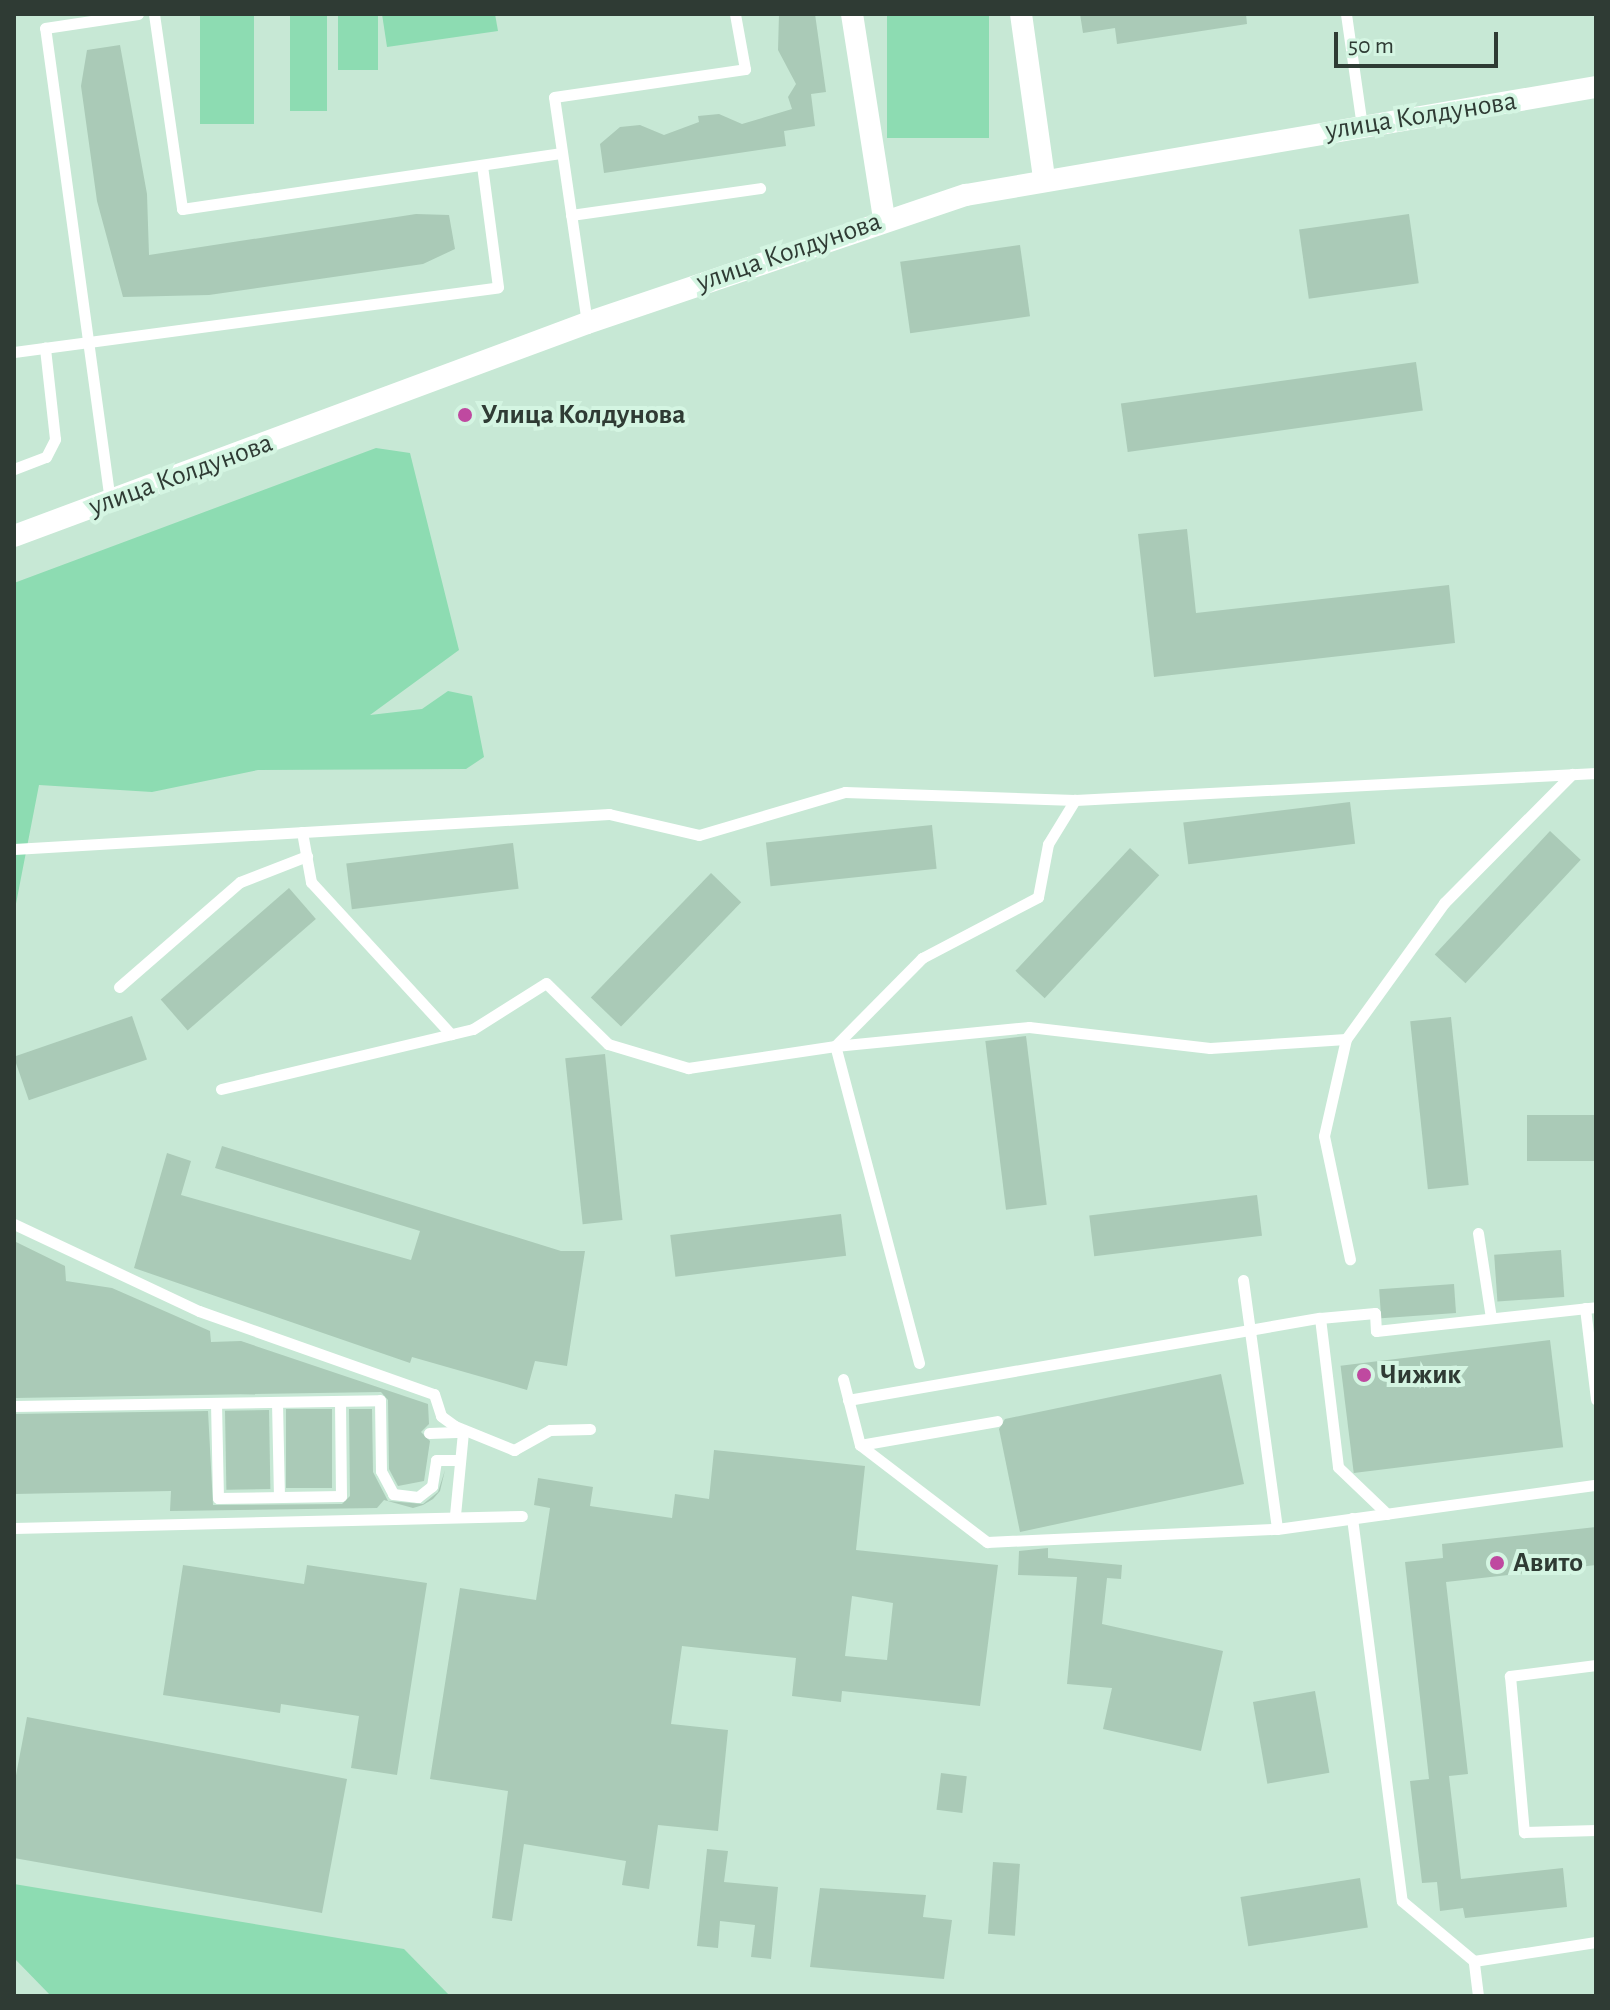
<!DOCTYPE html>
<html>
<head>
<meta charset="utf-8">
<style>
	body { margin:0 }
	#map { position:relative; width:1610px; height:2010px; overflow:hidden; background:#c7e8d5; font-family:"Alegreya Sans",sans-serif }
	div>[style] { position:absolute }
	.green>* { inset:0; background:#8ddcb2; transform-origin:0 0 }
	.building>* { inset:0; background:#aacab7; transform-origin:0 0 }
	.lane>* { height:11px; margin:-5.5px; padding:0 5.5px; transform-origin:5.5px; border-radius:5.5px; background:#fff }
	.street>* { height:22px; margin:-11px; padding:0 11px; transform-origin:11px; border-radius:11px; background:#fff }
	.dots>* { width:22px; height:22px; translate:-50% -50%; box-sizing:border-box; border:4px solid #d4f5e2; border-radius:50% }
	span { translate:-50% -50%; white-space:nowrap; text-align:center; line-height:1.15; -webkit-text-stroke:8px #d4f5e2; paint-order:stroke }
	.street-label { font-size:28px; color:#2f3b34 }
	.poi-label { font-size:28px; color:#2f3b34; font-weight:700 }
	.left { translate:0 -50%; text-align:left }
	.frame { position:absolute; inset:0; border:16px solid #2f3b34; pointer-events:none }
	.scale { position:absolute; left:1334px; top:32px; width:164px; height:36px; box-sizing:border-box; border:4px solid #2f3b34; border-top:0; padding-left:10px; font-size:24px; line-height:28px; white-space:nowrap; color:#2f3b34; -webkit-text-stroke:6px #d4f5e2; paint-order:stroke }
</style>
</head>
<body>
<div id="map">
	<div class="green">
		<i style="left:200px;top:14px;width:54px;height:110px"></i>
		<i style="left:290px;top:14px;width:37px;height:97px"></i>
		<i style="left:338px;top:14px;width:40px;height:56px"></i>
		<i style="clip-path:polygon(382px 14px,495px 14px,498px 31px,387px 47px)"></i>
		<i style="left:887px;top:14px;width:102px;height:124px"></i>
		<i style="clip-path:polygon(376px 448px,410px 453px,459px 650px,370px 715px,422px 709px,448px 691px,472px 696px,484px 757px,466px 769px,258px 770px,152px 792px,39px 785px,14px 914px,14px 583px)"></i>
		<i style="clip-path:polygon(14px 1884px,404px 1949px,450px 1996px,51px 1996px,14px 1958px)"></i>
	</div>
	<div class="building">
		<i style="clip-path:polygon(779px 14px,815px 14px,826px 92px,811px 94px,815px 126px,784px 131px,786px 146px,604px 173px,600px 144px,620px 127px,640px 125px,664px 135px,699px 122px,698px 116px,719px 114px,742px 124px,792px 109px,788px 97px,796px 84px,778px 50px)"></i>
		<i style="clip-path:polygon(1080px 14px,1246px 14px,1247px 24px,1117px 44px,1115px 28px,1083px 33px)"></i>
		<i style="clip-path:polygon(120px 45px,147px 194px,149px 255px,416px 214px,449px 215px,455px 249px,423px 264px,209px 295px,123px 297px,97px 201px,81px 86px,87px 50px)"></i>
		<i style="left:1409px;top:214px;width:70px;height:111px;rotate:82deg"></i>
		<i style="left:1020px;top:245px;width:72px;height:121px;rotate:82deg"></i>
		<i style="left:1416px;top:362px;width:49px;height:298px;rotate:82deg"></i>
		<i style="clip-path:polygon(1187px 529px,1196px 613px,1449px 585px,1455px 643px,1154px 677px,1138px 534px)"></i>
		<i style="left:1350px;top:802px;width:42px;height:168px;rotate:83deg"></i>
		<i style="left:932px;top:825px;width:44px;height:167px;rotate:84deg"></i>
		<i style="left:1550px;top:831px;width:42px;height:169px;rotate:43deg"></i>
		<i style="left:513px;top:843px;width:46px;height:168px;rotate:83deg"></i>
		<i style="left:1130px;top:848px;width:40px;height:168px;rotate:43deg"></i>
		<i style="left:711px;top:873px;width:42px;height:173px;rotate:44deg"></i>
		<i style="left:289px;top:888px;width:41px;height:170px;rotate:49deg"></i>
		<i style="left:132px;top:1016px;width:46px;height:125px;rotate:71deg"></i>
		<i style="left:1451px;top:1017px;width:169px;height:41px;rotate:84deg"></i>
		<i style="left:1026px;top:1036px;width:170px;height:41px;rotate:83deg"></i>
		<i style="left:605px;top:1054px;width:167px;height:40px;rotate:84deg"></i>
		<i style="left:1596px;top:1115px;width:46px;height:69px;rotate:90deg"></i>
		<i style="clip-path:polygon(222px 1146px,561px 1251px,585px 1251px,567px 1366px,535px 1361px,527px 1390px,412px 1357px,410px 1363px,134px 1268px,167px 1153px,191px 1161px,181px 1195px,411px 1260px,420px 1231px,215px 1168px)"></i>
		<i style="left:1257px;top:1195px;width:41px;height:169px;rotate:83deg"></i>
		<i style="left:841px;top:1214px;width:42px;height:172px;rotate:83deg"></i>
		<i style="clip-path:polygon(14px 1241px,65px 1266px,66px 1281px,112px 1288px,210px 1331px,211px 1342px,241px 1341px,428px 1404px,429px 1424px,421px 1432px,430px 1441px,424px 1481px,398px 1486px,389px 1469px,388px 1400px,381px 1392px,14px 1398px)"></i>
		<i style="left:1561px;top:1250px;width:47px;height:67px;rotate:86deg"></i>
		<i style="left:1454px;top:1284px;width:29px;height:75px;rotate:86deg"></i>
		<i style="left:1550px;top:1340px;width:108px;height:211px;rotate:83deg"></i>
		<i style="clip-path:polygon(1221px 1374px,1244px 1484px,1020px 1532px,999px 1429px,1005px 1419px)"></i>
		<i style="left:332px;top:1409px;width:79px;height:46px;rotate:90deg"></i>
		<i style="clip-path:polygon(349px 1409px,372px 1409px,373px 1472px,388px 1501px,423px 1504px,438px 1492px,445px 1470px,440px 1491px,433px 1499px,423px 1505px,413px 1508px,384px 1500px,377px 1508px,170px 1511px,171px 1491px,14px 1494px,14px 1414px,208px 1411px,213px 1505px,342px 1504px,350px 1496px)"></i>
		<i style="left:269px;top:1410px;width:79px;height:44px;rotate:89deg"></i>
		<i style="clip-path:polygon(evenodd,714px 1450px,865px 1466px,856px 1550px,998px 1565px,980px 1706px,842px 1691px,841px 1702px,792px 1696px,796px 1658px,682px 1646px,671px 1724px,728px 1730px,718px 1831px,658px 1825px,649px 1889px,622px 1885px,626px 1861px,524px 1844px,512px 1921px,492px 1918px,508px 1791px,430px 1779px,460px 1588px,536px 1600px,550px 1508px,534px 1505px,538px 1478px,593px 1487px,590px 1506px,672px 1518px,675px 1494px,709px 1499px,714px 1450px,852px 1596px,893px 1603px,887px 1660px,845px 1656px,852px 1596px)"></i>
		<i style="clip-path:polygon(1596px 1527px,1596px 1565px,1446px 1582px,1468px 1774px,1449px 1776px,1461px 1879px,1563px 1868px,1567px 1907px,1465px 1918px,1463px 1908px,1440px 1911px,1437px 1882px,1422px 1883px,1410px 1781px,1429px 1779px,1405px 1562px,1443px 1558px,1442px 1544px)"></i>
		<i style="clip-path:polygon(1048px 1548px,1048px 1558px,1122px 1565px,1121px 1579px,1107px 1578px,1102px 1624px,1223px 1651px,1201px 1751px,1103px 1729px,1112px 1688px,1067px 1684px,1077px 1577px,1018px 1575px,1019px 1551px)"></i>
		<i style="clip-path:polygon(183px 1565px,304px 1584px,307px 1565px,427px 1583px,397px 1775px,351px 1768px,359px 1716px,281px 1704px,280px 1713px,163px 1695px)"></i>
		<i style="left:1315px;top:1691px;width:83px;height:63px;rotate:80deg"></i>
		<i style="clip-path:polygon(27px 1717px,347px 1779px,322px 1913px,14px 1858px,14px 1786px)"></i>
		<i style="left:941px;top:1773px;width:26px;height:37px;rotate:7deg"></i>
		<i style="clip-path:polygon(707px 1849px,728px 1851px,724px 1882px,778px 1887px,771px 1959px,751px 1957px,755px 1925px,720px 1921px,718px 1948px,697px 1946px)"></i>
		<i style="left:993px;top:1862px;width:27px;height:72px;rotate:4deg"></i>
		<i style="left:1360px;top:1878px;width:50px;height:121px;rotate:81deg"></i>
		<i style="clip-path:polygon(820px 1888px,926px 1895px,923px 1917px,952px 1920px,944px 1979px,810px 1967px)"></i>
	</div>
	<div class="lane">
		<i style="left:154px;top:14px;width:197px;rotate:81.8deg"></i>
		<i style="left:182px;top:209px;width:384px;rotate:-8.4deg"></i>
		<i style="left:1346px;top:14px;width:113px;rotate:81.9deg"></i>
		<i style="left:571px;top:215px;width:191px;rotate:-8.1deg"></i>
		<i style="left:587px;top:323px;width:228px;rotate:-98.3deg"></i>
		<i style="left:554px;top:97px;width:193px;rotate:-8.3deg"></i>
		<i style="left:745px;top:69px;width:56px;rotate:-100.3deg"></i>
		<i style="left:14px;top:352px;width:488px;rotate:-7.6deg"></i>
		<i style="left:498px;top:287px;width:123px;rotate:-97.5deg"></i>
		<i style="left:14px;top:469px;width:34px;rotate:-21deg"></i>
		<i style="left:46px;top:457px;width:20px;rotate:-63deg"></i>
		<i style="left:55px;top:439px;width:92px;rotate:-96.3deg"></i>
		<i style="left:110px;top:501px;width:477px;rotate:-97.8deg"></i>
		<i style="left:45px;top:28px;width:94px;rotate:-8.6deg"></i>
		<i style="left:302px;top:832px;width:51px;rotate:79.8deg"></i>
		<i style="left:311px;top:882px;width:207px;rotate:47.4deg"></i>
		<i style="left:14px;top:849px;width:596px;rotate:-3.37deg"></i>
		<i style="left:609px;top:814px;width:92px;rotate:13.1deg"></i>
		<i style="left:699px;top:835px;width:152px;rotate:-16.4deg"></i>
		<i style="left:845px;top:792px;width:230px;rotate:2deg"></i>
		<i style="left:1075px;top:800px;width:522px;rotate:-2.97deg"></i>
		<i style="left:119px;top:987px;width:160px;rotate:-41deg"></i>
		<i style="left:240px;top:882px;width:72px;rotate:-21.2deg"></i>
		<i style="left:1346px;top:1039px;width:168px;rotate:-54.2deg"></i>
		<i style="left:1444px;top:903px;width:182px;rotate:-45.2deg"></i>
		<i style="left:221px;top:1089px;width:259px;rotate:-13.4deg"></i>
		<i style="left:473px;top:1029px;width:86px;rotate:-32.2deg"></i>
		<i style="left:546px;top:983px;width:87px;rotate:44.5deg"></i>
		<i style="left:608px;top:1044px;width:84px;rotate:16.7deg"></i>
		<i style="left:688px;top:1068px;width:149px;rotate:-8.5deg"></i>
		<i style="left:835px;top:1046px;width:124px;rotate:-45.3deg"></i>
		<i style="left:922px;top:958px;width:131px;rotate:-27.7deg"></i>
		<i style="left:1038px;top:897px;width:54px;rotate:-79.3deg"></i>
		<i style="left:1048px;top:844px;width:52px;rotate:-58.5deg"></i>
		<i style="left:14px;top:1224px;width:204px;rotate:25.2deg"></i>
		<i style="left:199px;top:1311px;width:249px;rotate:19.5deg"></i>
		<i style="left:434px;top:1394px;width:23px;rotate:72deg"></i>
		<i style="left:441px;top:1416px;width:17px;rotate:36deg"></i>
		<i style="left:455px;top:1426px;width:64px;rotate:22.1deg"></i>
		<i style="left:514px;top:1450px;width:41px;rotate:-29.1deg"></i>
		<i style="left:550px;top:1430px;width:40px;rotate:-1.4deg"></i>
		<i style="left:1478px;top:1233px;width:86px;rotate:81.3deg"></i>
		<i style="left:1243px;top:1280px;width:251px;rotate:82.2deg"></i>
		<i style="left:1277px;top:1529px;width:322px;rotate:-7.9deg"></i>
		<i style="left:1585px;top:1308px;width:92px;rotate:83.1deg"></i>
		<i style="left:1320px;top:1318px;width:150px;rotate:83.1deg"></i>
		<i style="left:1338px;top:1467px;width:68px;rotate:43.8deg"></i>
		<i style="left:919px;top:1363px;width:328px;rotate:-104.8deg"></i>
		<i style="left:835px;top:1046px;width:195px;rotate:-5.6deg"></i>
		<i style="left:1029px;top:1027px;width:182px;rotate:6.6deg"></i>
		<i style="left:1210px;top:1048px;width:136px;rotate:-3.8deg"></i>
		<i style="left:1346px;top:1039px;width:99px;rotate:102.8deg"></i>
		<i style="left:1324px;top:1136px;width:126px;rotate:78.1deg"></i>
		<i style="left:843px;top:1379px;width:68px;rotate:75.6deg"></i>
		<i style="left:860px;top:1445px;width:160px;rotate:37.4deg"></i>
		<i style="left:987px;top:1542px;width:290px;rotate:-2.6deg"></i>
		<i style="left:848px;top:1400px;width:479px;rotate:-9.9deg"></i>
		<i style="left:1320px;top:1318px;width:55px;rotate:-5.2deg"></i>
		<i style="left:1375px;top:1313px;width:18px;rotate:87deg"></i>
		<i style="left:1376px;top:1331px;width:221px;rotate:-6.2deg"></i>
		<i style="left:277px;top:1402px;width:95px;rotate:88.8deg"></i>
		<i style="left:216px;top:1403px;width:95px;rotate:88.8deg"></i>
		<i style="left:218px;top:1498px;width:123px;rotate:-0.9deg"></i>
		<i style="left:341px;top:1496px;width:95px;rotate:-90.6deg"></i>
		<i style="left:14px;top:1406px;width:366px;rotate:-0.9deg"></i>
		<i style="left:380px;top:1400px;width:71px;rotate:89.2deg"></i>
		<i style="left:381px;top:1471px;width:26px;rotate:62deg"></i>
		<i style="left:393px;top:1494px;width:25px;rotate:7deg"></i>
		<i style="left:418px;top:1497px;width:18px;rotate:-38deg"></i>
		<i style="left:432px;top:1486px;width:26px;rotate:-81deg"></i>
		<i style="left:436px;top:1460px;width:22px"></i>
		<i style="left:429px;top:1433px;width:34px;rotate:-2deg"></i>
		<i style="left:463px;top:1432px;width:83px;rotate:95.5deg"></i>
		<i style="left:860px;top:1445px;width:139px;rotate:-9.9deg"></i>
		<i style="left:1352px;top:1518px;width:386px;rotate:82.6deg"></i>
		<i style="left:1402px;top:1901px;width:94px;rotate:39.8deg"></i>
		<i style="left:14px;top:1528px;width:508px;rotate:-1.35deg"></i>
		<i style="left:1596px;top:1665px;width:87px;rotate:172.7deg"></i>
		<i style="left:1510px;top:1676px;width:157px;rotate:84.9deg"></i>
		<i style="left:1524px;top:1832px;width:72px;rotate:-1.6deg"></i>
		<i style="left:1478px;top:1996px;width:35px;rotate:-97deg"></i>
		<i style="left:1474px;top:1961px;width:123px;rotate:-8.9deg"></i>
	</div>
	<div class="street">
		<i style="left:852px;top:14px;width:207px;rotate:81.1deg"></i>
		<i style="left:1021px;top:14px;width:166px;rotate:82deg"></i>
		<i style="left:14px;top:536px;width:611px;rotate:-20.39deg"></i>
		<i style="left:587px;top:323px;width:400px;rotate:-18.7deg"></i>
		<i style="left:966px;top:195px;width:639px;rotate:-9.73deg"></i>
	</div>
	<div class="dots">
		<i style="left:465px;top:415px;background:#bf49a0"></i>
		<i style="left:1364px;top:1375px;background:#bf49a0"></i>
		<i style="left:1497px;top:1563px;background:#bf49a0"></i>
	</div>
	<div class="street-label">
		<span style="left:1421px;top:116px;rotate:-9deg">улица Колдунова</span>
		<span style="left:789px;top:252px;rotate:-19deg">улица Колдунова</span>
		<span style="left:181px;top:475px;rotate:-20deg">улица Колдунова</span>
	</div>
	<div class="poi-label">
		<span class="left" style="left:481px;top:415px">Улица Колдунова</span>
		<span class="left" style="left:1380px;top:1375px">Чижик</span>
		<span class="left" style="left:1513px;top:1563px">Авито</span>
	</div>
	<div class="frame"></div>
	<div class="scale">50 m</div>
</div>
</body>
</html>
